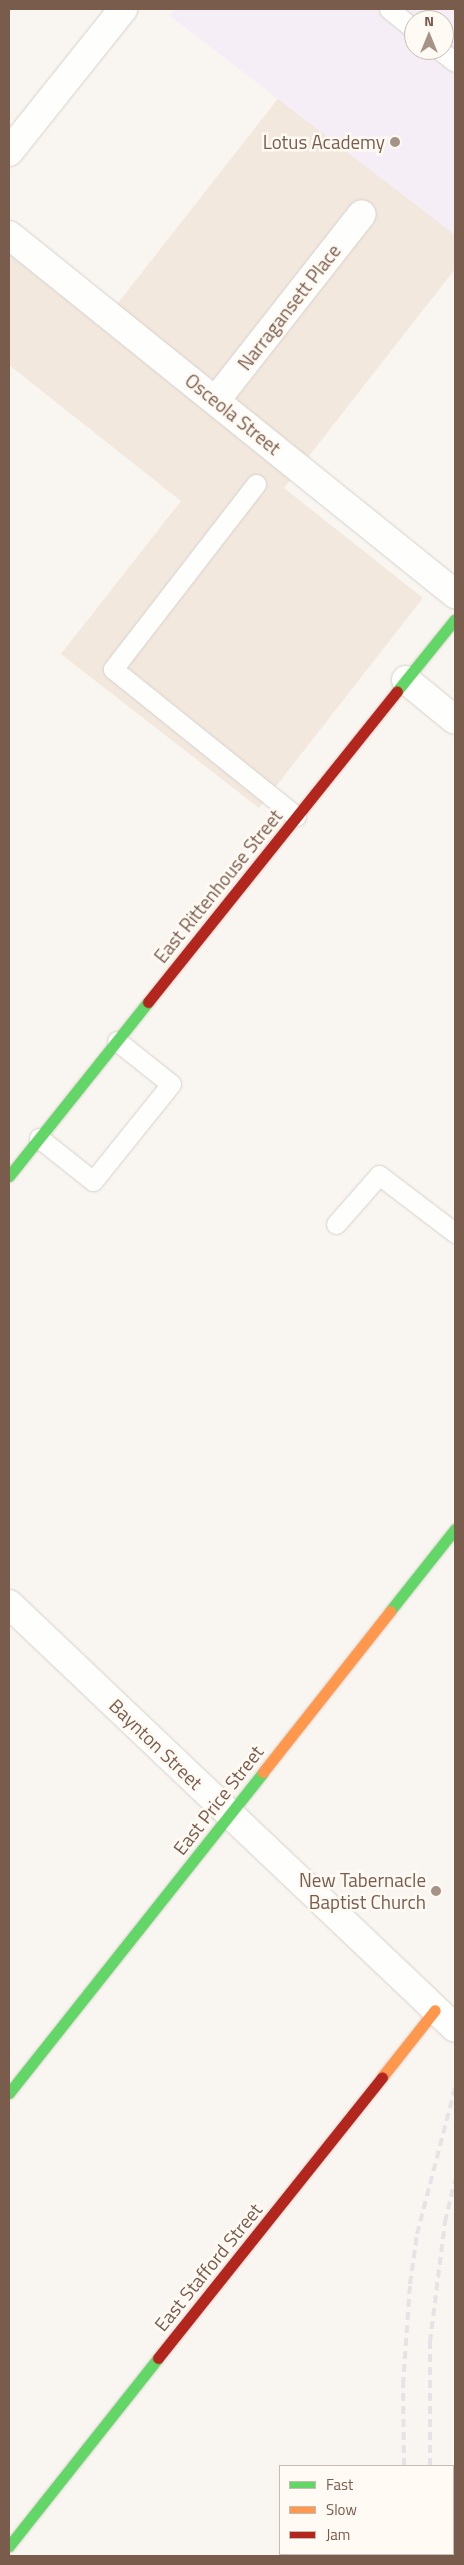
<!DOCTYPE html>
<html>
<head>
<meta charset="utf-8">
<style>
	body { margin:0 }
	#map { position:relative; width:464px; height:2565px; overflow:hidden; background:#f9f5f0; font-family:"Titillium Web",sans-serif }
	div>[style] { position:absolute }
	.residential>* { inset:0; background:#f2e8de }
	.education>* { inset:0; background:#f6eef6 }
	.roads { filter:drop-shadow(0 0 1px #d7d1cb) drop-shadow(0 0 1px #d7d1cb) }
	.lane>* { height:19px; margin:-9.5px; padding:0 9.5px; transform-origin:9.5px; border-radius:9.5px; background:#fefefd }
	.street>* { height:28px; margin:-14px; padding:0 14px; transform-origin:14px; border-radius:14px; background:#fefefd }
	.fast>* { height:11px; margin:-5.5px; padding:0 5.5px; transform-origin:5.5px; border-radius:5.5px; background:#63d668 }
	.slow>* { height:11px; margin:-5.5px; padding:0 5.5px; transform-origin:5.5px; border-radius:5.5px; background:#ff974d }
	.jam>* { height:11px; margin:-5.5px; padding:0 5.5px; transform-origin:5.5px; border-radius:5.5px; background:#b3261e }
	.rail>* { height:4px; margin-top:-2px; transform-origin:0; background:repeating-linear-gradient(90deg,#e6e3e7 0 8px,transparent 0 13px) }
	.dots>* { width:14px; height:14px; translate:-50% -50%; box-sizing:border-box; border:2px solid #fffaf3; border-radius:50% }
	span { translate:-50% -50%; white-space:nowrap; text-align:center; line-height:1.15; -webkit-text-stroke:5px #fffaf3; paint-order:stroke }
	.poi-label { font-size:19px; color:#7a5c4d }
	.right { translate:-100% -50%; text-align:right }
	.street-label { font-size:19px; color:#7a5c4d }
	.frame { position:absolute; inset:0; border:10px solid #7a5c4d; pointer-events:none }
	.legend { position:absolute; left:279px; top:2465px; width:175px; height:90px; box-sizing:border-box; background:#fffaf3; border:1px solid #cabbb1; margin:0; padding:6px 9px; list-style:none; font-size:15px; color:#7a5c4d }
	.legend li { display:flex; align-items:center; gap:10px; height:25px }
	.legend b { width:25px; border:1px solid #cabbb1 }
	.north { position:absolute; left:404px; top:10px; width:50px; height:50px; box-sizing:border-box; background:#fffaf3; border:1px solid #cabbb1; border-radius:50%; rotate:0deg; font-size:14px; font-weight:700; line-height:20px; text-align:center; color:#7a5c4d }
	.north::after { content:''; display:block; margin:auto; width:18px; height:22px; background:#a69286; clip-path:polygon(50% 0,100% 100%,50% 72%,0 100%) }
</style>
</head>
<body>
<div id="map">
	<div class="residential">
		<i style="clip-path:polygon(280px 96px,455px 231px,455px 269px,284px 488px,423px 598px,259px 808px,61px 654px,181px 501px,9px 365px,9px 252px,100px 326px)"></i>
	</div>
	<div class="education">
		<i style="clip-path:polygon(evenodd,176px 9px,455px 9px,455px 235px,170px 16px,176px 9px,414px 20px,444px 20px,444px 50px,414px 50px,414px 20px)"></i>
	</div>
	<div class="roads">
		<div class="lane">
			<i style="left:389px;top:9px;width:32px;rotate:39deg"></i>
			<i style="left:440px;top:50px;width:19px;rotate:39deg"></i>
			<i style="left:256px;top:484px;width:234px;rotate:127.7deg"></i>
			<i style="left:113px;top:669px;width:235px;rotate:38.8deg"></i>
			<i style="left:39px;top:1138px;width:69px;rotate:38.5deg"></i>
			<i style="left:93px;top:1181px;width:124px;rotate:-51.2deg"></i>
			<i style="left:171px;top:1084px;width:69px;rotate:-141.5deg"></i>
			<i style="left:336px;top:1224px;width:65px;rotate:-48.7deg"></i>
			<i style="left:379px;top:1175px;width:96px;rotate:37.3deg"></i>
			<i style="left:453px;top:2521px;width:4px;rotate:56deg"></i>
		</div>
		<div class="street">
			<i style="left:9px;top:152px;width:183px;rotate:-51.4deg"></i>
			<i style="left:9px;top:235px;width:573px;rotate:38.83deg"></i>
			<i style="left:216px;top:400px;width:236px;rotate:-51.9deg"></i>
			<i style="left:406px;top:680px;width:63px;rotate:39.2deg"></i>
			<i style="left:9px;top:1604px;width:615px;rotate:43.55deg"></i>
		</div>
		<div class="fast">
			<i style="left:397px;top:691px;width:92px;rotate:-51.1deg"></i>
			<i style="left:9px;top:1176px;width:223px;rotate:-51.4deg"></i>
			<i style="left:390px;top:1611px;width:105px;rotate:-51.6deg"></i>
			<i style="left:9px;top:2093px;width:409px;rotate:-51.6deg"></i>
			<i style="left:9px;top:2546px;width:240px;rotate:-51.6deg"></i>
		</div>
		<div class="slow">
			<i style="left:263px;top:1772px;width:205px;rotate:-51.7deg"></i>
			<i style="left:382px;top:2077px;width:85px;rotate:-51.7deg"></i>
			<i style="left:453px;top:2507px;width:4px;rotate:-56deg"></i>
			<i style="left:414px;top:2556px;width:3px;rotate:-45deg"></i>
		</div>
		<div class="jam">
			<i style="left:148px;top:1002px;width:398px;rotate:-51.3deg"></i>
			<i style="left:158px;top:2358px;width:359px;rotate:-51.4deg"></i>
		</div>
	</div>
	<div class="rail">
		<i style="left:404px;top:2466px;width:81px;rotate:-90.7deg"></i>
		<i style="left:403px;top:2385px;width:101px;rotate:-86deg"></i>
		<i style="left:410px;top:2284px;width:50px;rotate:-82deg"></i>
		<i style="left:417px;top:2234px;width:151px;rotate:-75.4deg"></i>
		<i style="left:430px;top:2466px;width:124px;rotate:-90deg"></i>
		<i style="left:430px;top:2342px;width:121px;rotate:-82.9deg"></i>
		<i style="left:445px;top:2222px;width:43px;rotate:-76.6deg"></i>
		<i style="left:413px;top:2554px;width:2px;rotate:90deg"></i>
		<i style="left:438px;top:2554px;width:2px;rotate:63deg"></i>
	</div>
	<div class="dots">
		<i style="left:395px;top:142px;background:#a69286"></i>
		<i style="left:436px;top:1891px;background:#a69286"></i>
	</div>
	<div class="poi-label">
		<span class="right" style="left:385px;top:142px">Lotus Academy</span>
		<span class="right" style="left:426px;top:1891px">New Tabernacle<br>Baptist Church</span>
	</div>
	<div class="street-label">
		<span style="left:289px;top:307px;rotate:-52deg">Narragansett Place</span>
		<span style="left:233px;top:414px;rotate:39deg">Osceola Street</span>
		<span style="left:218px;top:886px;rotate:-51deg">East Rittenhouse Street</span>
		<span style="left:156px;top:1744px;rotate:44deg">Baynton Street</span>
		<span style="left:218px;top:1800px;rotate:-52deg">East Price Street</span>
		<span style="left:208px;top:2267px;rotate:-51deg">East Stafford Street</span>
	</div>
	<div class="frame"></div>
	<ul class="legend">
	<li><b style="height:6px;background:#63d668"></b>Fast</li>
	<li><b style="height:6px;background:#ff974d"></b>Slow</li>
	<li><b style="height:6px;background:#b3261e"></b>Jam</li>
	</ul>
	<div class="north">N</div>
</div>
</body>
</html>
